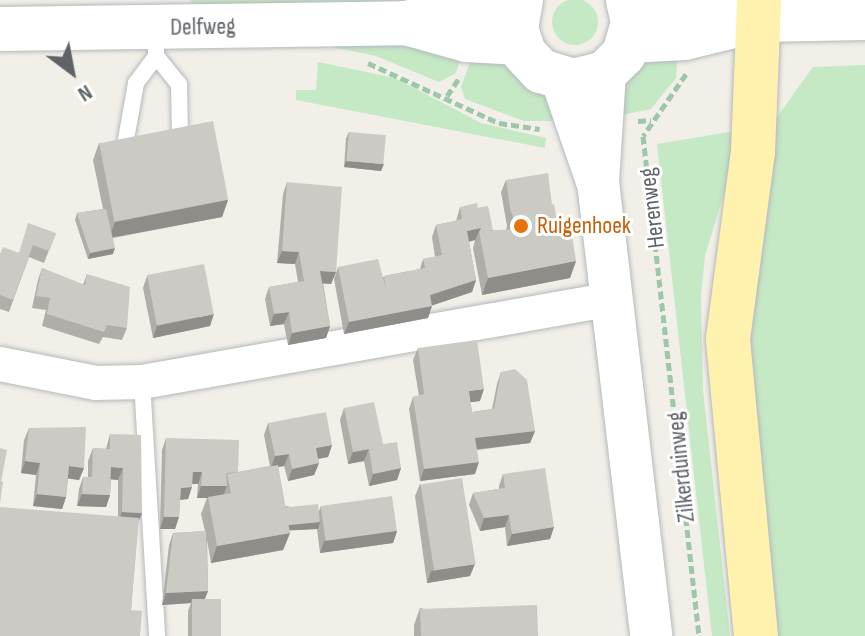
<!DOCTYPE html>
<html>
<head>
<meta charset="utf-8">
<style>
	body { margin:0 }
	#map { position:relative; width:865px; height:636px; overflow:hidden; background:#f1efe8; font-family:"Sofia Sans Condensed",sans-serif }
	div>[style] { position:absolute }
	.green>* { inset:0; background:#c5e8c5 }
	.round { border-radius:50% }
	.path>* { height:5px; margin-top:-2.5px; transform-origin:0; background:repeating-linear-gradient(90deg,#9cc7a9 0 8px,transparent 0 12px) }
	.roads { filter:drop-shadow(0 0 2px #b5b8bc) drop-shadow(0 0 2px #b5b8bc) }
	.service>* { height:16px; margin:-8px; padding:0 8px; transform-origin:8px; border-radius:8px; background:#fff }
	.minor>* { height:34px; margin:-17px; padding:0 17px; transform-origin:17px; border-radius:17px; background:#fff }
	.tertiary>* { height:42px; margin:-21px; padding:0 21px; transform-origin:21px; border-radius:21px; background:#fff }
	.secondary>* { height:44px; margin:-22px; padding:0 22px; transform-origin:22px; border-radius:22px; background:#fff }
	.primary>* { height:44px; margin:-22px; padding:0 22px; transform-origin:22px; border-radius:22px; background:#fff2af }
	.wall>* { inset:0; background:#afaea9 }
	.shaded-wall>* { inset:0; background:#8f8d8a }
	.building>* { inset:0; background:#cccac5; transform-origin:0 0 }
	.dots>* { width:22px; height:22px; translate:-50% -50%; box-sizing:border-box; border:4px solid #fff; border-radius:50% }
	span { translate:-50% -50%; white-space:nowrap; text-align:center; line-height:1.15; -webkit-text-stroke:6px #fff; paint-order:stroke }
	.street-label { font-size:24px; color:#5f6368 }
	.food-label { font-size:24px; color:#c56008 }
	.left { translate:0 -50%; text-align:left }
	.north { position:absolute; left:32px; top:32px; width:80px; height:80px; -webkit-text-stroke:6px #fff; paint-order:stroke; rotate:148deg; font-size:22px; font-weight:700; line-height:32px; text-align:center; color:#5f6368 }
	.north::after { content:''; display:block; margin:auto; width:28px; height:36px; background:#5f6368; clip-path:polygon(50% 0,100% 100%,50% 72%,0 100%) }
</style>
</head>
<body>
<div id="map">
	<div class="green">
		<i class="round" style="left:552px;top:-1px;width:46px;height:46px"></i>
		<i style="clip-path:polygon(190px 0,430px 0,196px 9px)"></i>
		<i style="clip-path:polygon(317px 44px,411px 45px,463px 51px,456px 73px,439px 82px,376px 56px)"></i>
		<i style="clip-path:polygon(678px 49px,676px 78px,651px 109px,616px 116px,622px 85px,647px 58px)"></i>
		<i style="clip-path:polygon(474px 51px,501px 59px,547px 95px,564px 121px,524px 121px,465px 99px,461px 87px)"></i>
		<i style="clip-path:polygon(318px 62px,395px 78px,481px 123px,546px 138px,545px 148px,296px 100px,296px 90px,316px 90px)"></i>
		<i style="clip-path:polygon(865px 65px,865px 636px,766px 636px,740px 383px,772px 124px,813px 67px)"></i>
		<i style="clip-path:polygon(730px 132px,740px 141px,705px 256px,701px 296px,703px 390px,730px 636px,712px 636px,657px 144px)"></i>
	</div>
	<div class="path">
		<i style="left:368px;top:63px;width:144px;rotate:24.6deg"></i>
		<i style="left:499px;top:123px;width:41px;rotate:8.3deg"></i>
		<i style="left:686px;top:74px;width:75px;rotate:124.7deg"></i>
		<i style="left:643px;top:136px;width:503px;rotate:83.61deg"></i>
		<i style="left:447px;top:96px;width:23px;rotate:-56deg"></i>
		<i style="left:638px;top:121px;width:13px;rotate:-4deg"></i>
	</div>
	<div class="roads">
		<div class="service">
			<i style="left:156px;top:29px;width:27px;rotate:90deg"></i>
			<i style="left:156px;top:56px;width:36px;rotate:51deg"></i>
			<i style="left:179px;top:84px;width:53px;rotate:88.9deg"></i>
			<i style="left:125px;top:145px;width:63px;rotate:-79.9deg"></i>
			<i style="left:136px;top:83px;width:34px;rotate:-53deg"></i>
			<i style="left:142px;top:382px;width:254px;rotate:86.6deg"></i>
		</div>
		<div class="minor">
			<i style="left:0;top:364px;width:98px;rotate:11.2deg"></i>
			<i style="left:96px;top:383px;width:46px;rotate:-1.2deg"></i>
			<i style="left:142px;top:382px;width:465px;rotate:-10deg"></i>
			<i style="left:600px;top:301px;width:14px;rotate:21deg"></i>
		</div>
		<div class="tertiary">
			<i style="left:605px;top:73px;width:109px;rotate:93.7deg"></i>
			<i style="left:598px;top:182px;width:457px;rotate:83.3deg"></i>
			<i style="left:562px;top:80px;width:107px;rotate:70.9deg"></i>
		</div>
		<div class="secondary">
			<i style="left:521px;top:0;width:28px;rotate:100deg"></i>
			<i style="left:516px;top:28px;width:26px;rotate:72deg"></i>
			<i style="left:524px;top:53px;width:25px;rotate:47deg"></i>
			<i style="left:541px;top:71px;width:34px;rotate:17deg"></i>
			<i style="left:573px;top:81px;width:33px;rotate:-14deg"></i>
			<i style="left:605px;top:73px;width:27px;rotate:-45deg"></i>
			<i style="left:624px;top:54px;width:33px;rotate:-74deg"></i>
			<i style="left:633px;top:22px;width:23px;rotate:-103deg"></i>
			<i style="left:629px;top:3px;width:55px;rotate:-1deg"></i>
			<i style="left:684px;top:2px;width:71px;rotate:13.1deg"></i>
			<i style="left:406px;top:23px;width:63px;rotate:15.6deg"></i>
			<i style="left:467px;top:40px;width:52px;rotate:3.3deg"></i>
			<i style="left:0;top:29px;width:406px;rotate:-0.8deg"></i>
			<i style="left:406px;top:23px;width:104px;rotate:-12.8deg"></i>
			<i style="left:630px;top:41px;width:55px;rotate:-3.1deg"></i>
			<i style="left:685px;top:38px;width:76px;rotate:-13.7deg"></i>
			<i style="left:759px;top:20px;width:106px;rotate:-1.1deg"></i>
		</div>
		<div class="primary">
			<i style="left:756px;top:636px;width:298px;rotate:-95.4deg"></i>
			<i style="left:728px;top:339px;width:189px;rotate:-82.4deg"></i>
			<i style="left:753px;top:152px;width:152px;rotate:-87.7deg"></i>
		</div>
	</div>
	<div class="wall">
		<i style="clip-path:polygon(349px 132px,381px 171px,344px 167px,346px 138px)"></i>
		<i style="clip-path:polygon(99px 143px,228px 200px,222px 217px,113px 238px,113px 254px,88px 259px,75px 220px,77px 213px,103px 209px,93px 160px)"></i>
		<i style="clip-path:polygon(506px 180px,552px 205px,559px 231px,576px 261px,570px 278px,482px 295px,473px 248px,475px 240px,469px 242px,476px 280px,472px 292px,432px 305px,428px 318px,344px 334px,334px 279px,338px 267px,383px 278px,384px 276px,420px 269px,423px 259px,435px 257px,432px 237px,436px 225px,456px 221px,460px 207px,477px 208px,493px 230px,506px 230px,507px 226px,501px 192px)"></i>
		<i style="clip-path:polygon(287px 182px,336px 272px,331px 284px,323px 283px,330px 326px,326px 338px,288px 345px,284px 324px,270px 326px,265px 299px,269px 287px,298px 282px,295px 264px,277px 263px,283px 194px)"></i>
		<i style="clip-path:polygon(56px 233px,44px 263px,29px 257px,9px 312px,0 309px,0 254px,18px 253px)"></i>
		<i style="clip-path:polygon(42px 268px,83px 285px,87px 274px,127px 328px,122px 340px,103px 337px,99px 344px,42px 326px,46px 310px,32px 308px,38px 280px)"></i>
		<i style="clip-path:polygon(147px 276px,210px 326px,153px 338px,143px 288px)"></i>
		<i style="clip-path:polygon(418px 348px,480px 401px,470px 402px,472px 412px,492px 409px,497px 384px,501px 372px,535px 431px,530px 443px,477px 450px,475px 474px,420px 481px,409px 409px,413px 397px,419px 396px,413px 360px)"></i>
		<i style="clip-path:polygon(344px 408px,383px 444px,401px 468px,397px 480px,369px 486px,364px 461px,348px 464px,340px 420px)"></i>
		<i style="clip-path:polygon(268px 423px,332px 445px,328px 457px,318px 459px,319px 463px,314px 475px,288px 481px,284px 466px,278px 467px,285px 506px,319px 511px,321px 506px,397px 531px,393px 543px,320px 553px,317px 529px,289px 530px,290px 533px,283px 550px,211px 563px,207px 540px,208px 591px,205px 599px,221px 636px,188px 636px,188px 611px,191px 603px,162px 605px,169px 545px,173px 533px,205px 531px,201px 514px,207px 498px,197px 498px,198px 484px,192px 484px,188px 499px,180px 500px,179px 517px,175px 529px,160px 529px,162px 450px,166px 438px,238px 472px,270px 466px,264px 435px)"></i>
		<i style="clip-path:polygon(29px 428px,84px 468px,79px 480px,68px 478px,66px 497px,62px 509px,33px 506px,36px 475px,21px 473px,24px 440px)"></i>
		<i style="clip-path:polygon(110px 434px,142px 513px,138px 523px,131px 610px,0 636px,118px 517px,118px 480px,111px 479px,110px 495px,106px 507px,77px 506px,79px 489px,83px 477px,88px 477px,88px 461px,93px 448px,106px 449px)"></i>
		<i style="clip-path:polygon(503px 474px,554px 527px,550px 539px,507px 546px,505px 527px,480px 531px,469px 505px,473px 493px,499px 489px,499px 486px)"></i>
		<i style="clip-path:polygon(420px 484px,470px 576px,427px 583px,415px 496px)"></i>
		<i style="clip-path:polygon(420px 608px,538px 636px,414px 636px,414px 625px)"></i>
	</div>
	<div class="shaded-wall">
		<i style="clip-path:polygon(346px 161px,384px 164px,381px 171px,344px 167px)"></i>
		<i style="clip-path:polygon(228px 200px,222px 217px,109px 238px,115px 222px)"></i>
		<i style="clip-path:polygon(481px 228px,475px 240px,462px 243px,467px 231px)"></i>
		<i style="clip-path:polygon(115px 248px,113px 254px,88px 259px,90px 253px)"></i>
		<i style="clip-path:polygon(282px 251px,299px 252px,295px 264px,277px 263px)"></i>
		<i style="clip-path:polygon(576px 261px,570px 278px,482px 295px,488px 278px)"></i>
		<i style="clip-path:polygon(320px 271px,336px 272px,331px 284px,316px 283px)"></i>
		<i style="clip-path:polygon(476px 280px,472px 292px,428px 307px,432px 306px,428px 318px,344px 334px,349px 322px)"></i>
		<i style="clip-path:polygon(289px 312px,284px 324px,270px 326px,274px 314px)"></i>
		<i style="clip-path:polygon(214px 314px,210px 326px,153px 338px,157px 326px)"></i>
		<i style="clip-path:polygon(330px 326px,326px 338px,288px 345px,292px 333px)"></i>
		<i style="clip-path:polygon(484px 389px,480px 401px,464px 403px,469px 391px)"></i>
		<i style="clip-path:polygon(535px 431px,530px 443px,471px 450px,475px 438px)"></i>
		<i style="clip-path:polygon(332px 445px,328px 457px,311px 460px,316px 448px)"></i>
		<i style="clip-path:polygon(369px 449px,364px 461px,348px 464px,353px 452px)"></i>
		<i style="clip-path:polygon(289px 454px,284px 466px,271px 468px,275px 456px)"></i>
		<i style="clip-path:polygon(25px 461px,40px 463px,36px 475px,21px 473px)"></i>
		<i style="clip-path:polygon(479px 462px,475px 474px,420px 481px,424px 469px)"></i>
		<i style="clip-path:polygon(319px 463px,314px 475px,288px 481px,292px 469px)"></i>
		<i style="clip-path:polygon(69px 466px,84px 468px,79px 480px,64px 478px)"></i>
		<i style="clip-path:polygon(111px 467px,123px 468px,118px 480px,107px 479px)"></i>
		<i style="clip-path:polygon(401px 468px,397px 480px,369px 486px,373px 474px)"></i>
		<i style="clip-path:polygon(193px 472px,202px 472px,198px 484px,188px 484px)"></i>
		<i style="clip-path:polygon(201px 486px,227px 486px,222px 498px,197px 498px)"></i>
		<i style="clip-path:polygon(192px 487px,188px 499px,176px 500px,181px 488px)"></i>
		<i style="clip-path:polygon(37px 494px,66px 497px,62px 509px,33px 506px)"></i>
		<i style="clip-path:polygon(82px 494px,110px 495px,106px 507px,77px 506px)"></i>
		<i style="clip-path:polygon(122px 512px,142px 513px,137px 525px,117px 524px)"></i>
		<i style="clip-path:polygon(509px 515px,505px 527px,480px 531px,484px 518px)"></i>
		<i style="clip-path:polygon(164px 517px,179px 517px,175px 529px,160px 529px)"></i>
		<i style="clip-path:polygon(320px 522px,318px 529px,280px 531px,283px 525px)"></i>
		<i style="clip-path:polygon(554px 527px,550px 539px,507px 546px,512px 534px)"></i>
		<i style="clip-path:polygon(397px 531px,393px 543px,320px 553px,324px 541px)"></i>
		<i style="clip-path:polygon(290px 533px,283px 550px,211px 563px,217px 546px)"></i>
		<i style="clip-path:polygon(475px 564px,470px 576px,427px 583px,431px 571px)"></i>
		<i style="clip-path:polygon(208px 591px,203px 603px,192px 599px,191px 603px,162px 605px,166px 593px)"></i>
	</div>
	<div class="building">
		<i style="left:213px;top:121px;width:80px;height:116px;rotate:79deg"></i>
		<i style="left:349px;top:132px;width:37px;height:29px;rotate:5deg"></i>
		<i style="clip-path:polygon(548px 173px,552px 205px,512px 212px,511px 214px,506px 180px)"></i>
		<i style="clip-path:polygon(287px 182px,342px 187px,336px 272px,320px 271px,330px 326px,292px 333px,289px 312px,274px 314px,269px 287px,304px 281px,299px 252px,282px 251px)"></i>
		<i style="clip-path:polygon(477px 203px,481px 228px,467px 231px,476px 280px,430px 295px,432px 306px,349px 322px,338px 267px,378px 259px,386px 289px,384px 276px,425px 268px,423px 259px,442px 255px,436px 225px,462px 219px,460px 207px)"></i>
		<i style="clip-path:polygon(554px 204px,559px 231px,571px 229px,576px 261px,488px 278px,479px 231px,515px 229px,512px 212px)"></i>
		<i style="clip-path:polygon(488px 206px,493px 230px,480px 231px,481px 228px,477px 208px)"></i>
		<i style="clip-path:polygon(106px 209px,115px 248px,90px 253px,77px 213px)"></i>
		<i style="clip-path:polygon(28px 223px,56px 233px,49px 251px,33px 245px,13px 300px,0 295px,0 254px,3px 247px,19px 253px)"></i>
		<i style="left:204px;top:264px;width:51px;height:58px;rotate:79deg"></i>
		<i style="clip-path:polygon(42px 268px,85px 285px,87px 274px,130px 287px,127px 328px,107px 325px,104px 332px,47px 314px,50px 298px,36px 296px)"></i>
		<i style="clip-path:polygon(477px 340px,484px 389px,469px 391px,472px 412px,494px 409px,501px 372px,515px 369px,527px 380px,535px 431px,475px 438px,479px 462px,424px 469px,413px 397px,424px 394px,418px 348px)"></i>
		<i style="clip-path:polygon(374px 402px,383px 444px,397px 442px,401px 468px,373px 474px,369px 449px,353px 452px,344px 408px)"></i>
		<i style="clip-path:polygon(326px 412px,332px 445px,316px 448px,319px 463px,292px 469px,289px 454px,275px 456px,268px 423px)"></i>
		<i style="clip-path:polygon(86px 427px,84px 468px,69px 466px,66px 497px,37px 494px,40px 463px,25px 461px,29px 428px)"></i>
		<i style="clip-path:polygon(110px 434px,141px 435px,142px 513px,122px 512px,123px 468px,111px 467px,110px 495px,82px 494px,83px 477px,92px 477px,93px 448px,110px 449px)"></i>
		<i style="clip-path:polygon(166px 438px,239px 440px,238px 472px,226px 473px,227px 486px,201px 486px,202px 472px,193px 472px,192px 487px,181px 488px,179px 517px,164px 517px)"></i>
		<i style="clip-path:polygon(0 448px,7px 450px,1px 482px,0 481px)"></i>
		<i style="clip-path:polygon(278px 465px,290px 533px,217px 546px,208px 497px,231px 493px,227px 474px)"></i>
		<i style="clip-path:polygon(545px 468px,554px 527px,512px 534px,509px 515px,484px 518px,473px 493px,505px 488px,503px 474px)"></i>
		<i style="left:462px;top:478px;width:87px;height:42px;rotate:81deg"></i>
		<i style="clip-path:polygon(0 481px,3px 482px,0 504px)"></i>
		<i style="left:392px;top:496px;width:35px;height:72px;rotate:82deg"></i>
		<i style="left:318px;top:504px;width:18px;height:33px;rotate:84deg"></i>
		<i style="clip-path:polygon(0 507px,139px 518px,131px 610px,142px 611px,140px 636px,0 636px)"></i>
		<i style="clip-path:polygon(206px 531px,208px 591px,166px 593px,173px 533px)"></i>
		<i style="left:192px;top:599px;width:29px;height:37px"></i>
		<i style="left:537px;top:605px;width:31px;height:117px;rotate:88deg"></i>
	</div>
	<div class="dots">
		<i style="left:521px;top:226px;background:#e8710a"></i>
	</div>
	<div class="street-label">
		<span style="left:203px;top:27px;rotate:-1deg">Delfweg</span>
		<span style="left:652px;top:208px;rotate:-97deg">Herenweg</span>
		<span style="left:681px;top:467px;rotate:-96deg">Zilkerduinweg</span>
	</div>
	<div class="food-label">
		<span class="left" style="left:537px;top:226px">Ruigenhoek</span>
	</div>
	<div class="north">N</div>
</div>
</body>
</html>
